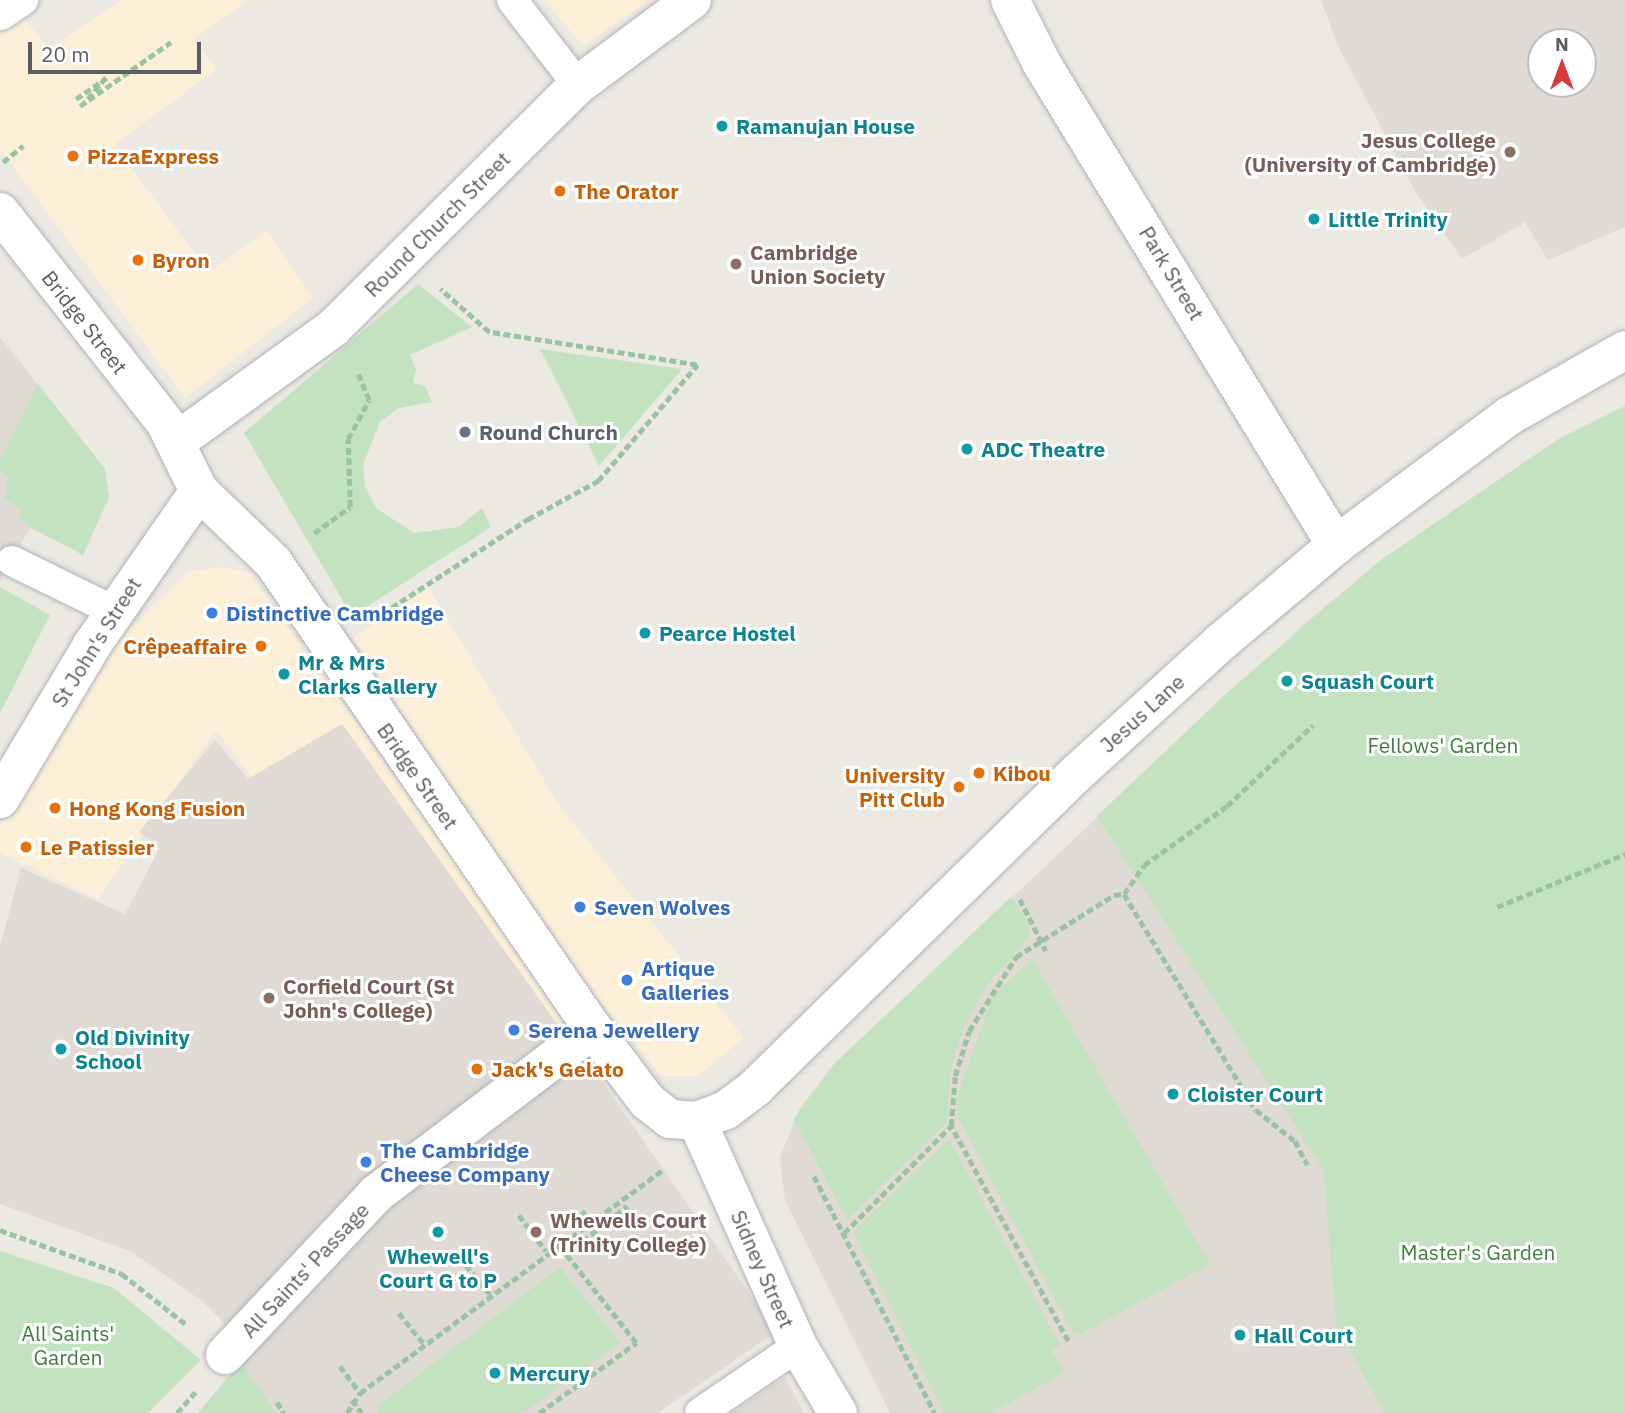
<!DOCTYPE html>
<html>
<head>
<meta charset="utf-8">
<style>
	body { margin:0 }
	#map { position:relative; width:1625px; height:1413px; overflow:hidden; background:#ece9e2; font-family:"IBM Plex Sans",sans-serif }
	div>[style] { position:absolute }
	.commercial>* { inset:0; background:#fbefd8 }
	.education>* { inset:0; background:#dfdad3 }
	.green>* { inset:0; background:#c3e2c0 }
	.path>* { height:4.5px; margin-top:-2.25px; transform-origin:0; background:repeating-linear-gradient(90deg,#9ac3a1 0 7px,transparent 0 10.5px) }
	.roads { filter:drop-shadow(0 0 2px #afb3b6) drop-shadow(0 0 2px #afb3b6) }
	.lane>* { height:30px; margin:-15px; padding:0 15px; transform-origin:15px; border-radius:15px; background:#fff }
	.street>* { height:38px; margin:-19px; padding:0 19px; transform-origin:19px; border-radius:19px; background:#fff }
	.dots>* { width:19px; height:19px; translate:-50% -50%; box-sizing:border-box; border:4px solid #fff; border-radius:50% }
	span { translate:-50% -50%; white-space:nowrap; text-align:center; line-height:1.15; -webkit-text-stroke:6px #fff; paint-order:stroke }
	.culture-label { font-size:21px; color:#0d838f; font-weight:700 }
	.left { translate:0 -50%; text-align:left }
	.education-label { font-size:21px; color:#785e54; font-weight:700 }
	.right { translate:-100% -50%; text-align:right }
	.food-label { font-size:21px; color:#c56008; font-weight:700 }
	.street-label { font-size:21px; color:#5a5e62 }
	.worship-label { font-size:21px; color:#5b616d; font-weight:700 }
	.shop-label { font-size:21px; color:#366cbe; font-weight:700 }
	.park-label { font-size:21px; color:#3f803b }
	.north { position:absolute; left:1527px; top:28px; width:70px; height:70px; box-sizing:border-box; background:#fff; border:2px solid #bdbfc0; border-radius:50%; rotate:0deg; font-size:19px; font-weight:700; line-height:28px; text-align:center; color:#5a5e62 }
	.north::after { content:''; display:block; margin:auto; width:24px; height:32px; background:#db383d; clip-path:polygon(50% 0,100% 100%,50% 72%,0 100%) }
	.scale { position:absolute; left:28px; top:42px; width:173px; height:32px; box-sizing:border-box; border:4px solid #5a5e62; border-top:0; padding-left:9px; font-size:21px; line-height:24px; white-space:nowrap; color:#5a5e62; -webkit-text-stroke:5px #fff; paint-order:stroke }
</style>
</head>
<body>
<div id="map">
	<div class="commercial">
		<i style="clip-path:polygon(0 0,9px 0,49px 49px,122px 0,248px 0,194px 39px,217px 69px,114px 145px,209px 272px,267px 230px,313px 298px,185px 398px,0 149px)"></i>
		<i style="clip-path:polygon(544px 0,649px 0,583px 46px)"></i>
		<i style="clip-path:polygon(218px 567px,248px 572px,572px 1023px,332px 1205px,450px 1046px,216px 730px,98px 899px,0 853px,0 824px,115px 644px,187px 572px)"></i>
		<i style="clip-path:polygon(429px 588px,557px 802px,744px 1038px,698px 1076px,662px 1076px,573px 970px,353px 638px)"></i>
	</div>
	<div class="education">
		<i style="clip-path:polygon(evenodd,1321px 0,1625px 0,1625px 227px,1548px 260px,1525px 222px,1462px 259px,1415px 191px,1338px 46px,1321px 0,1541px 42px,1583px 42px,1583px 84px,1541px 84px,1541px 42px)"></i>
		<i style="clip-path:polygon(0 337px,105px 469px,109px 497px,83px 555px,30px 528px,0 582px)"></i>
		<i style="clip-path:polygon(1625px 406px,1625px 1413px,890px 1413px,785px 1200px,780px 1157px,800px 1108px,834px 1064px,1303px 625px,1381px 560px,1557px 440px)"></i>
		<i style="clip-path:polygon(342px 724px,563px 1032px,320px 1223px,229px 1328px,202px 1301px,132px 1252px,0 1204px,0 947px,21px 868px,125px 914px,160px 848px,139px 832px,215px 740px,248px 779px)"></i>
		<i style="clip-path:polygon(586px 1058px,776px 1332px,658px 1413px,198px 1413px,250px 1350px,406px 1192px)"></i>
		<i style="clip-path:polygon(785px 1377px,804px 1413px,731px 1413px)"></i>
	</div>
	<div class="green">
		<i style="clip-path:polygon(418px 284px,472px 327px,410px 355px,416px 369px,413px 383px,425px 386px,432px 402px,399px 408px,380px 422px,363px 464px,365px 487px,376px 508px,414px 533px,459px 527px,482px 508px,491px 527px,352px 616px,244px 433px)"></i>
		<i style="clip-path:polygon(540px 349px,682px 369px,599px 466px)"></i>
		<i style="clip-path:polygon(38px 384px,105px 469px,109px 497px,83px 555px,19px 520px,20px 508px,5px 499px,8px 477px,0 470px,0 460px)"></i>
		<i style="clip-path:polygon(1625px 406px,1625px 1413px,1384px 1413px,1336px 1324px,1324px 1171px,1097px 816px,1230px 690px,1381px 560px,1557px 440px)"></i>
		<i style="clip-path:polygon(0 587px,50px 615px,0 713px)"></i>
		<i style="clip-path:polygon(1011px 897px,1029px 926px,1029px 937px,985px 988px,963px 1029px,950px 1072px,947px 1122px,847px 1220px,794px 1119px,834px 1064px)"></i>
		<i style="clip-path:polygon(1032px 959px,1210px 1264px,1075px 1337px,959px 1119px,956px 1101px,992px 997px)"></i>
		<i style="clip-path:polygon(949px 1139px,1060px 1345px,1051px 1350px,1065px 1372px,991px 1413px,944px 1413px,853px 1232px)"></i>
		<i style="clip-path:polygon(0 1251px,114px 1288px,201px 1360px,148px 1413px,0 1413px)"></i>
		<i style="clip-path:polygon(560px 1267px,620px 1343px,523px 1413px,378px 1413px,379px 1405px)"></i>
		<i style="clip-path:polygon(241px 1362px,276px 1413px,198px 1413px)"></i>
	</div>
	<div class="path">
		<i style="left:76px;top:99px;width:37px;rotate:-35deg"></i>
		<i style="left:106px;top:78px;width:33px;rotate:130deg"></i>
		<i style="left:80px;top:106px;width:111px;rotate:-35.1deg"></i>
		<i style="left:3px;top:162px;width:26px;rotate:-39deg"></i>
		<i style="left:314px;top:533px;width:44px;rotate:-35.8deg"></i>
		<i style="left:350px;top:507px;width:68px;rotate:-91.7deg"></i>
		<i style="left:348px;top:439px;width:44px;rotate:-61.7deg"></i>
		<i style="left:369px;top:400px;width:30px;rotate:-113deg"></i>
		<i style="left:374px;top:619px;width:184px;rotate:-33deg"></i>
		<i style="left:528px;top:519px;width:80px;rotate:-28.5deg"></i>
		<i style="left:598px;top:481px;width:153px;rotate:-49.5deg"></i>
		<i style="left:697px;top:365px;width:211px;rotate:-171deg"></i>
		<i style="left:489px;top:332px;width:65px;rotate:-138.7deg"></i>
		<i style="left:1124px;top:894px;width:35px;rotate:-55deg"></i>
		<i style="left:1144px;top:865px;width:102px;rotate:-35.4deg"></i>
		<i style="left:1227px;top:806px;width:118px;rotate:-43.3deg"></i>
		<i style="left:1020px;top:899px;width:58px;rotate:63.4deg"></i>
		<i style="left:1497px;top:907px;width:139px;rotate:-22.5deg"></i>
		<i style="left:814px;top:1176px;width:266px;rotate:63deg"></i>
		<i style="left:582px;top:1211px;width:11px;rotate:52deg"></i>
		<i style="left:519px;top:1215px;width:45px;rotate:53.1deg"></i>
		<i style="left:0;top:1230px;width:130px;rotate:19.8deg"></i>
		<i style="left:122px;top:1274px;width:83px;rotate:38.1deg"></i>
		<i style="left:844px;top:1233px;width:151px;rotate:-45deg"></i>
		<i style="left:566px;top:1254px;width:78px;rotate:-38.2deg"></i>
		<i style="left:459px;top:1257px;width:48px;rotate:50deg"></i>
		<i style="left:399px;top:1313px;width:40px;rotate:51deg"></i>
		<i style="left:1068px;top:1341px;width:245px;rotate:-118.6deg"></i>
		<i style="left:951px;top:1126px;width:50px;rotate:-85.4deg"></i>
		<i style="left:955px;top:1076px;width:47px;rotate:-72.7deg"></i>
		<i style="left:969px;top:1031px;width:88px;rotate:-57.6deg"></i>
		<i style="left:1016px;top:957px;width:116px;rotate:-32.3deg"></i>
		<i style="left:1114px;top:895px;width:10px;rotate:-6deg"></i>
		<i style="left:1124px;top:894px;width:253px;rotate:58.6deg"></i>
		<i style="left:1256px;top:1110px;width:50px;rotate:38.5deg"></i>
		<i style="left:1295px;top:1141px;width:27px;rotate:62deg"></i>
		<i style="left:340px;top:1366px;width:34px;rotate:53deg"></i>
		<i style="left:352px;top:1400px;width:16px;rotate:52deg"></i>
		<i style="left:277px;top:1402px;width:13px;rotate:58deg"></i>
		<i style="left:177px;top:1413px;width:28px;rotate:-49deg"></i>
		<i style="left:347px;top:1413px;width:24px;rotate:-57deg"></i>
		<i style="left:360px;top:1393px;width:375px;rotate:-36.4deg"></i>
		<i style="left:539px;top:1413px;width:120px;rotate:-35.8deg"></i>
		<i style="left:636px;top:1343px;width:127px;rotate:-128.3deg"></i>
	</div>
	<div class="roads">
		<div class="lane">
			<i style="left:512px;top:0;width:108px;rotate:52.2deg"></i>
			<i style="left:1px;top:15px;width:27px;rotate:-34deg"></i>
			<i style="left:12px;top:561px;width:114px;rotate:26.1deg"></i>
			<i style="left:700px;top:1413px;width:119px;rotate:-34.4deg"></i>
		</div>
		<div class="street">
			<i style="left:1010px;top:0;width:72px;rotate:63.4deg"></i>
			<i style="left:1042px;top:64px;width:564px;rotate:58.57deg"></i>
			<i style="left:0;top:212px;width:269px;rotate:51.9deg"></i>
			<i style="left:166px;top:424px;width:75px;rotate:63.8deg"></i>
			<i style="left:199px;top:491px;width:103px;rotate:43.8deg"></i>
			<i style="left:273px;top:562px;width:566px;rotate:55.58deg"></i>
			<i style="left:593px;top:1029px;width:90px;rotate:53.1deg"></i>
			<i style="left:647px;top:1101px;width:29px;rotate:38deg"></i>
			<i style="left:670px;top:1119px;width:27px;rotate:4deg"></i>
			<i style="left:697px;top:1121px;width:31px;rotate:-21deg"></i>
			<i style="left:726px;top:1110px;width:38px;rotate:-37deg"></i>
			<i style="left:756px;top:1087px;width:449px;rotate:-44.4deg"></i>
			<i style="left:1077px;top:773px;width:195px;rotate:-42.3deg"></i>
			<i style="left:1221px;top:642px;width:150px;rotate:-40.1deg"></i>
			<i style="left:1336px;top:545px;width:216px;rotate:-36.7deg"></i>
			<i style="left:1509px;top:416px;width:133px;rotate:-29.6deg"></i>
			<i style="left:177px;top:441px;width:193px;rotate:-35.9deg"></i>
			<i style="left:333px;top:328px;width:345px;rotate:-44.8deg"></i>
			<i style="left:578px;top:85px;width:142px;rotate:-36.7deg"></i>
			<i style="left:0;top:799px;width:179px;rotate:-59.1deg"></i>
			<i style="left:92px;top:645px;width:188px;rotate:-55.2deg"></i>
			<i style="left:697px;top:1121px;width:247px;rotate:65.8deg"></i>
			<i style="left:798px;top:1346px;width:78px;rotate:59.2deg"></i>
			<i style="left:225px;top:1355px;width:221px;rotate:-46.8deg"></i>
			<i style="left:376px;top:1194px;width:273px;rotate:-37.2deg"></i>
		</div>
	</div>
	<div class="dots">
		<i style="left:722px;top:126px;background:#0f9aa8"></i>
		<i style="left:1510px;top:152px;background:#8d6e63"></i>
		<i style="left:73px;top:156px;background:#e8710a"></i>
		<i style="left:560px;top:191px;background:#e8710a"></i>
		<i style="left:1314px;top:219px;background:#0f9aa8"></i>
		<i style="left:138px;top:260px;background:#e8710a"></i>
		<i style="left:736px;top:264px;background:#8d6e63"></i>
		<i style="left:465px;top:432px;background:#6b7280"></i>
		<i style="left:967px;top:449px;background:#0f9aa8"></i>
		<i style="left:212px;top:613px;background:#3f7fe0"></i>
		<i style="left:645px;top:633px;background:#0f9aa8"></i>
		<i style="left:261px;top:646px;background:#e8710a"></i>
		<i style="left:284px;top:674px;background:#0f9aa8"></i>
		<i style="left:1287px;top:681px;background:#0f9aa8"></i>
		<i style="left:979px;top:773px;background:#e8710a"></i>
		<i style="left:959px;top:787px;background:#e8710a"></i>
		<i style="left:55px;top:808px;background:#e8710a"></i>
		<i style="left:26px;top:847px;background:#e8710a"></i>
		<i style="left:580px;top:907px;background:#3f7fe0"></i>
		<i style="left:627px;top:980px;background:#3f7fe0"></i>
		<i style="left:269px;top:998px;background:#8d6e63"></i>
		<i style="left:514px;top:1030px;background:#3f7fe0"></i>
		<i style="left:61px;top:1049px;background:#0f9aa8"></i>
		<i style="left:477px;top:1069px;background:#e8710a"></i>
		<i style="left:1173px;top:1094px;background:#0f9aa8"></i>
		<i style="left:366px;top:1162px;background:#3f7fe0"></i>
		<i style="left:438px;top:1232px;background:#0f9aa8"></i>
		<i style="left:536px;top:1232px;background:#8d6e63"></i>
		<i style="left:1240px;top:1335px;background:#0f9aa8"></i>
		<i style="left:495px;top:1373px;background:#0f9aa8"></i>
	</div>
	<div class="culture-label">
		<span class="left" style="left:736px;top:126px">Ramanujan House</span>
		<span class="left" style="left:1328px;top:219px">Little Trinity</span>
		<span class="left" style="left:981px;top:449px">ADC Theatre</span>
		<span class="left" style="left:659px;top:633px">Pearce Hostel</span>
		<span class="left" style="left:298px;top:674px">Mr &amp; Mrs<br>Clarks Gallery</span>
		<span class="left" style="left:1301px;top:681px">Squash Court</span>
		<span class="left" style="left:75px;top:1049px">Old Divinity<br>School</span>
		<span class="left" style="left:1187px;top:1094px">Cloister Court</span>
		<span style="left:438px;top:1268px">Whewell's<br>Court G to P</span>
		<span class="left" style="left:1254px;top:1335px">Hall Court</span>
		<span class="left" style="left:509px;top:1373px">Mercury</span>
	</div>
	<div class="education-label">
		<span class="right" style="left:1496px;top:152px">Jesus College<br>(University of Cambridge)</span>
		<span class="left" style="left:750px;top:264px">Cambridge<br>Union Society</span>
		<span class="left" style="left:283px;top:998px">Corfield Court (St<br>John's College)</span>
		<span class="left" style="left:550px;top:1232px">Whewells Court<br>(Trinity College)</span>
	</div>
	<div class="food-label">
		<span class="left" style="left:87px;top:156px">PizzaExpress</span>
		<span class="left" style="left:574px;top:191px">The Orator</span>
		<span class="left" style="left:152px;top:260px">Byron</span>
		<span class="right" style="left:247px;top:646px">Crêpeaffaire</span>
		<span class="left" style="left:993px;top:773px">Kibou</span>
		<span class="right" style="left:945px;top:787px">University<br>Pitt Club</span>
		<span class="left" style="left:69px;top:808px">Hong Kong Fusion</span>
		<span class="left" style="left:40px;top:847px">Le Patissier</span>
		<span class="left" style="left:491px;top:1069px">Jack's Gelato</span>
	</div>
	<div class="street-label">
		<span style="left:437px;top:224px;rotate:-45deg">Round Church Street</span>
		<span style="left:1172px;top:273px;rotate:59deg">Park Street</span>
		<span style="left:85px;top:322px;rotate:52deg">Bridge Street</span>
		<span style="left:96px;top:642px;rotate:-58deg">St John's Street</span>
		<span style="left:1142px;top:713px;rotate:-42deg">Jesus Lane</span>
		<span style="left:418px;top:776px;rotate:55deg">Bridge Street</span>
		<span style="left:763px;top:1269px;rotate:66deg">Sidney Street</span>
		<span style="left:305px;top:1270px;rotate:-47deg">All Saints' Passage</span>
	</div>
	<div class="worship-label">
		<span class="left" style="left:479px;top:432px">Round Church</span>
	</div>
	<div class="shop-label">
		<span class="left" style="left:226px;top:613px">Distinctive Cambridge</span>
		<span class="left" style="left:594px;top:907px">Seven Wolves</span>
		<span class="left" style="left:641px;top:980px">Artique<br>Galleries</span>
		<span class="left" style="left:528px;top:1030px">Serena Jewellery</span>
		<span class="left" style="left:380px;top:1162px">The Cambridge<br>Cheese Company</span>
	</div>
	<div class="park-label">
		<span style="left:1443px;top:745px">Fellows' Garden</span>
		<span style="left:1478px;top:1252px">Master's Garden</span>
		<span style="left:68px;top:1345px">All Saints'<br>Garden</span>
	</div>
	<div class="north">N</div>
	<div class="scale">20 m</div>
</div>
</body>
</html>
